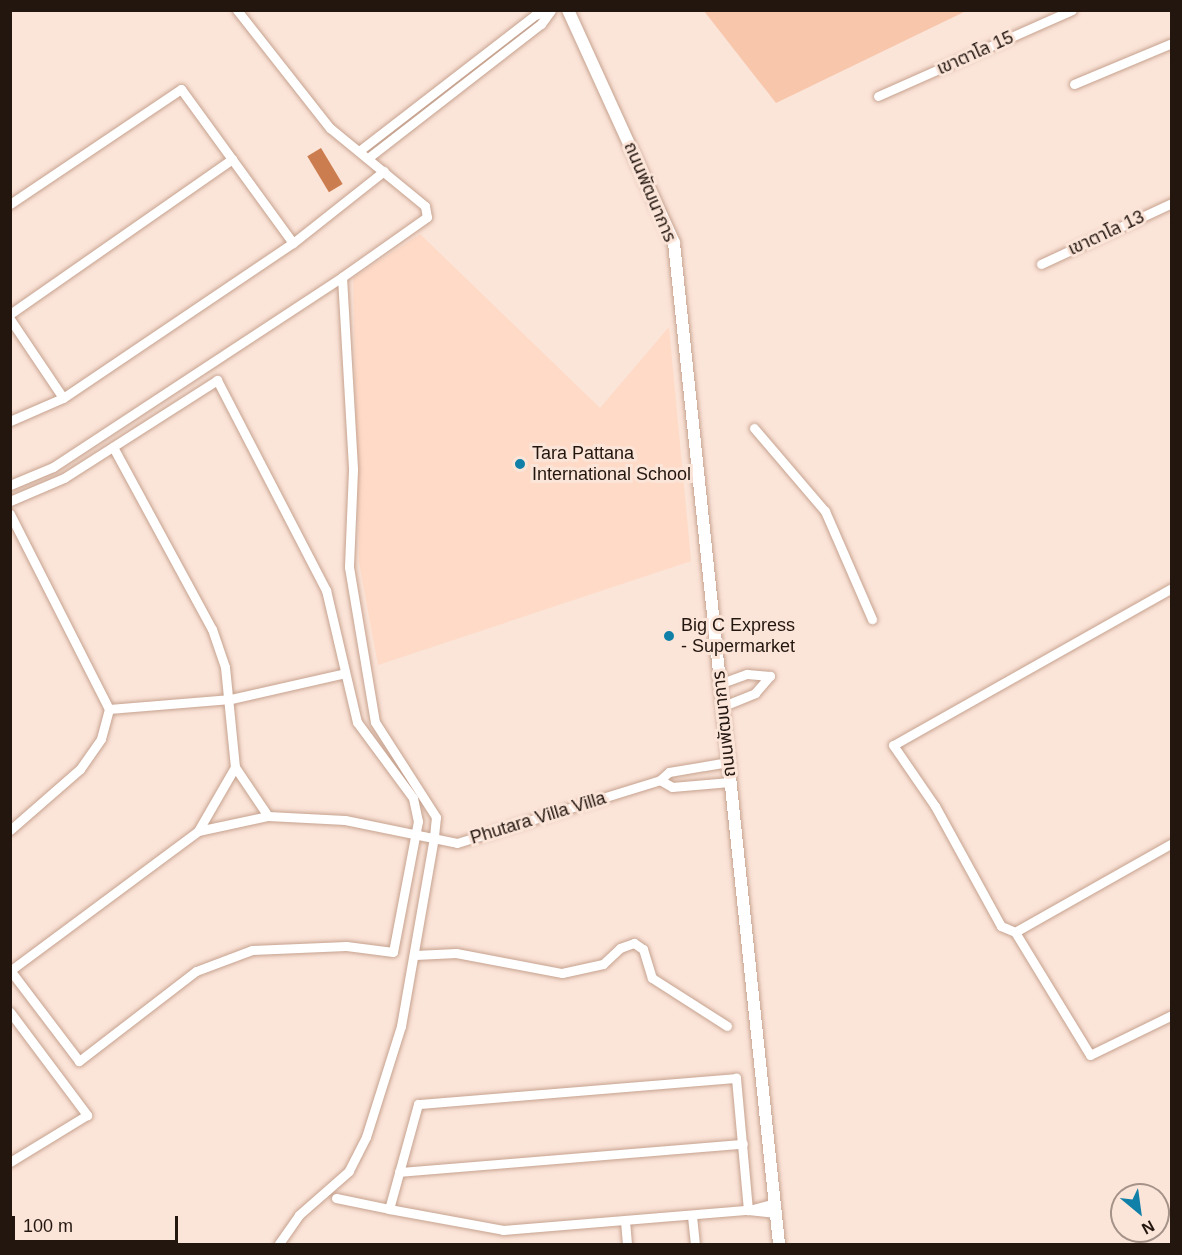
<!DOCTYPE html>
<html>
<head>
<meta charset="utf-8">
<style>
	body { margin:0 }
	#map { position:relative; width:1182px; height:1255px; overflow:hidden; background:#fbe4d8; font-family:Helvetica,"Noto Sans Thai",sans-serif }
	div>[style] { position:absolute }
	.built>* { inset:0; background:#fedac7 }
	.green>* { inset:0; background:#f7c6ab }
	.water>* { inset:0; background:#cc7d4f; transform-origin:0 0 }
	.roads { filter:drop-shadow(0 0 2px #c6a28f) drop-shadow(0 0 2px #c6a28f) }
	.street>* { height:9px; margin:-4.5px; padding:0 4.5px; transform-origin:4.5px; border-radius:4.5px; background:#fff }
	.secondary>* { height:12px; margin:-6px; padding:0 6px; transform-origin:6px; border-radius:6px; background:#fff }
	.dots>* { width:16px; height:16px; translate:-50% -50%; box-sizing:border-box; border:3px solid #fbe4d8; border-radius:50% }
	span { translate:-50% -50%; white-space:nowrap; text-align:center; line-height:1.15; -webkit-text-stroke:6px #fbe4d8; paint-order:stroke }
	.street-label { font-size:18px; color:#23160f }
	.poi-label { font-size:18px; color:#23160f }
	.left { translate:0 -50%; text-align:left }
	.frame { position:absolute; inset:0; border:12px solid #23160f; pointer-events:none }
	.north { position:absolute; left:1110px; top:1183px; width:60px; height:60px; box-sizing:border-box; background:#fbe4d8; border:2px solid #a59288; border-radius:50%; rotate:151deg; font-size:16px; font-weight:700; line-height:24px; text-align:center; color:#23160f }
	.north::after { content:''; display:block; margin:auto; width:21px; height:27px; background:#1180a8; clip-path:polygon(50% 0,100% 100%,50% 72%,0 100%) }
	.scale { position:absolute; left:12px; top:1216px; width:166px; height:27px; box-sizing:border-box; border:3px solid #23160f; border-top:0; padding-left:8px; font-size:18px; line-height:21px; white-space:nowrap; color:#23160f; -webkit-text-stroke:4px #fbe4d8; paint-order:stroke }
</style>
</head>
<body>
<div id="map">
	<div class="built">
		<i style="clip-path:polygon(420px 234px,600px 408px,669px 327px,691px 561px,378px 665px,359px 562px,353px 278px)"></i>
	</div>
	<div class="green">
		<i style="clip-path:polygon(704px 11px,966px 11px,776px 103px)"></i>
	</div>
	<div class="water">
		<i style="left:321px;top:148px;width:42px;height:16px;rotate:59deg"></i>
	</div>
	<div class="roads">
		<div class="street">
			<i style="left:237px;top:10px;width:150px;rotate:51.8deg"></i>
			<i style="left:330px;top:128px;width:123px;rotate:39.4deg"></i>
			<i style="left:425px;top:206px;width:11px;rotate:80deg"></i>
			<i style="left:427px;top:217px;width:104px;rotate:144.8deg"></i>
			<i style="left:342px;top:277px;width:193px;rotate:86.7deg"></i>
			<i style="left:353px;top:470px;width:97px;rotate:92.4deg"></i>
			<i style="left:349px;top:567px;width:157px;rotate:80.5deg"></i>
			<i style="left:375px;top:722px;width:113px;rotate:57.3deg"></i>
			<i style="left:436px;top:817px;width:20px;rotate:96deg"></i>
			<i style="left:434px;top:837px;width:192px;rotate:99.9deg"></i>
			<i style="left:401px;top:1026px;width:116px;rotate:107.5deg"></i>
			<i style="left:366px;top:1137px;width:38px;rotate:117deg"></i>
			<i style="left:349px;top:1171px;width:67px;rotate:138.7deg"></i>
			<i style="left:299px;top:1215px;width:35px;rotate:125deg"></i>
			<i style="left:1074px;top:84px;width:106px;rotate:-22.7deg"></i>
			<i style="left:878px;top:96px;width:212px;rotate:-23.9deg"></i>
			<i style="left:359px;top:151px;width:222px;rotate:-37.7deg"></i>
			<i style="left:535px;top:15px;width:15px;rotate:-20deg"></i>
			<i style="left:368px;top:158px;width:219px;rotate:-37.8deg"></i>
			<i style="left:541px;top:24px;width:17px;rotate:-54deg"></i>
			<i style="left:10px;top:204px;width:206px;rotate:-33.9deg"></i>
			<i style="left:181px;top:89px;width:190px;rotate:54deg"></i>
			<i style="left:1041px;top:264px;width:145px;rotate:-25deg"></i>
			<i style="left:10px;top:314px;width:271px;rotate:-34.9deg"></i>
			<i style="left:10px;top:319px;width:95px;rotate:56.1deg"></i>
			<i style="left:10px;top:421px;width:58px;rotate:-23.5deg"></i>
			<i style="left:63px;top:398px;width:277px;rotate:-34deg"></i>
			<i style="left:293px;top:243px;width:116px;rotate:-38.4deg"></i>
			<i style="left:754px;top:428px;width:109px;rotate:49.5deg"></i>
			<i style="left:825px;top:511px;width:118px;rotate:66.5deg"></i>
			<i style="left:113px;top:447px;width:207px;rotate:61.5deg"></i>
			<i style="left:212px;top:629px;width:40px;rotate:71.1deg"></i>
			<i style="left:225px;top:667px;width:100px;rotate:84.3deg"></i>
			<i style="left:235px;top:767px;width:74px;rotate:120deg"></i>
			<i style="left:10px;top:485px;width:47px;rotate:-22.7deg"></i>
			<i style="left:53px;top:467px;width:346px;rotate:-33.3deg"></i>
			<i style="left:10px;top:501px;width:59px;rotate:-23.1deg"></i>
			<i style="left:64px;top:478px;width:182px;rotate:-32.6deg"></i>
			<i style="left:217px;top:380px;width:237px;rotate:62.6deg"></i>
			<i style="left:326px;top:590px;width:136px;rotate:76.8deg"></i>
			<i style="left:357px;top:722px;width:94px;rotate:53.6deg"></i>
			<i style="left:413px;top:798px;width:24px;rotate:78deg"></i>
			<i style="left:418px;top:821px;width:133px;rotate:100.8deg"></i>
			<i style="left:393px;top:952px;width:47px;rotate:-172.7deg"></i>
			<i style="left:346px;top:946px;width:94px;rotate:177.6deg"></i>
			<i style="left:252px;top:950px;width:60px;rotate:159.4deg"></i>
			<i style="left:196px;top:971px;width:148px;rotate:142.4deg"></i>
			<i style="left:79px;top:1061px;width:114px;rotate:-127.2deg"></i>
			<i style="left:10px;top:514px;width:219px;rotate:63.1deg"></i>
			<i style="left:109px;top:709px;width:31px;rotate:105deg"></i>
			<i style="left:101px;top:739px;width:37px;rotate:125deg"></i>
			<i style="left:80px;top:769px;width:93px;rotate:138.9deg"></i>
			<i style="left:1172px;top:588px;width:320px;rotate:150.6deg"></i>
			<i style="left:893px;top:745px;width:74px;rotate:55.5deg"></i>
			<i style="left:935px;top:806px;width:137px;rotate:61.2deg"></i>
			<i style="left:1001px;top:926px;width:15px;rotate:23deg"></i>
			<i style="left:1015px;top:932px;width:180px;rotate:-29.5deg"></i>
			<i style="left:719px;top:684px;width:30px;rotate:-20deg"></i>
			<i style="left:747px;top:674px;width:23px;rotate:5deg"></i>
			<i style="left:721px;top:707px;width:37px;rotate:-22deg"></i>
			<i style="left:755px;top:693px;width:23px;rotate:-49deg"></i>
			<i style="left:109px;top:709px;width:122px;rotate:-4.7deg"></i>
			<i style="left:231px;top:699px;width:117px;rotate:-12.8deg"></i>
			<i style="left:235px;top:767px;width:59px;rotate:56deg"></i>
			<i style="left:660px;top:780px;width:14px;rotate:30deg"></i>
			<i style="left:672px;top:787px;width:58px;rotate:-4.9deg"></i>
			<i style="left:1015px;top:932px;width:144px;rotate:58.6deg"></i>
			<i style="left:1090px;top:1055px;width:91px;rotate:-26deg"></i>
			<i style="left:415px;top:955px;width:41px;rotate:-2.8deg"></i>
			<i style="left:456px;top:953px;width:108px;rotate:10.7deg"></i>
			<i style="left:562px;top:973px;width:42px;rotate:-12.4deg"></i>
			<i style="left:603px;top:964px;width:23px;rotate:-43deg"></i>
			<i style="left:620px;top:948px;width:15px;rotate:-20deg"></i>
			<i style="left:634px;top:943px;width:11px;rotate:34deg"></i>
			<i style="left:643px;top:949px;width:30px;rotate:73deg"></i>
			<i style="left:652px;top:978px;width:89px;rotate:32.6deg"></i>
			<i style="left:11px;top:970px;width:233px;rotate:-36.6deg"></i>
			<i style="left:198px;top:831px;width:72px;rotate:-12.1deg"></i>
			<i style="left:268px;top:816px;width:77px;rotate:3deg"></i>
			<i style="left:345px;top:820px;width:114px;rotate:11.6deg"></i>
			<i style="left:457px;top:843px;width:213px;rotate:-17.2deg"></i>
			<i style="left:660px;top:780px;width:12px;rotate:-42deg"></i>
			<i style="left:669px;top:772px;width:60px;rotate:-9.6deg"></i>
			<i style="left:10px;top:1012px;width:129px;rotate:53.2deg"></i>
			<i style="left:87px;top:1115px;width:90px;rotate:148.6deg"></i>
			<i style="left:399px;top:1172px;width:345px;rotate:-4.7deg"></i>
			<i style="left:336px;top:1198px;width:54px;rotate:11.7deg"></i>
			<i style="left:389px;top:1209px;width:116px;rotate:10.4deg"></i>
			<i style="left:503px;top:1230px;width:246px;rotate:-4.7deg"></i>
			<i style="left:748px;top:1210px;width:133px;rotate:-95.2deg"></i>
			<i style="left:736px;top:1078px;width:319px;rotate:175.3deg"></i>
			<i style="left:418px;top:1104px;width:109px;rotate:105.4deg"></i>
			<i style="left:775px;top:1203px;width:28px;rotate:165deg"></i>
			<i style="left:748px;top:1210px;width:28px;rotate:6deg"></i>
			<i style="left:692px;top:1216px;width:28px;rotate:84deg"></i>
			<i style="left:625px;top:1221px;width:23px;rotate:85deg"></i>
		</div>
		<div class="secondary">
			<i style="left:568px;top:10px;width:256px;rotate:65.5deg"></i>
			<i style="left:674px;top:243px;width:1006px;rotate:84.01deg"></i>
		</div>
	</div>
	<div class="dots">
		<i style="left:520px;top:464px;background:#1180a8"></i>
		<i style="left:669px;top:636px;background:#1180a8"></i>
	</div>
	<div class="street-label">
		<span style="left:975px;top:53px;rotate:-24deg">เขาตาโล 15</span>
		<span style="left:650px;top:192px;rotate:67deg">ถนนพัฒนาการ</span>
		<span style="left:1106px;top:233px;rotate:-25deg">เขาตาโล 13</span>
		<span style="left:724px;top:724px;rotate:-96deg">ถนนพัฒนาการ</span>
		<span style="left:538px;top:818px;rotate:-17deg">Phutara Villa Villa</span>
	</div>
	<div class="poi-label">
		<span class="left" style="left:532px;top:464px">Tara Pattana<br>International School</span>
		<span class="left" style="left:681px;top:636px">Big C Express<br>- Supermarket</span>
	</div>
	<div class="frame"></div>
	<div class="north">N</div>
	<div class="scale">100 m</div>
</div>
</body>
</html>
